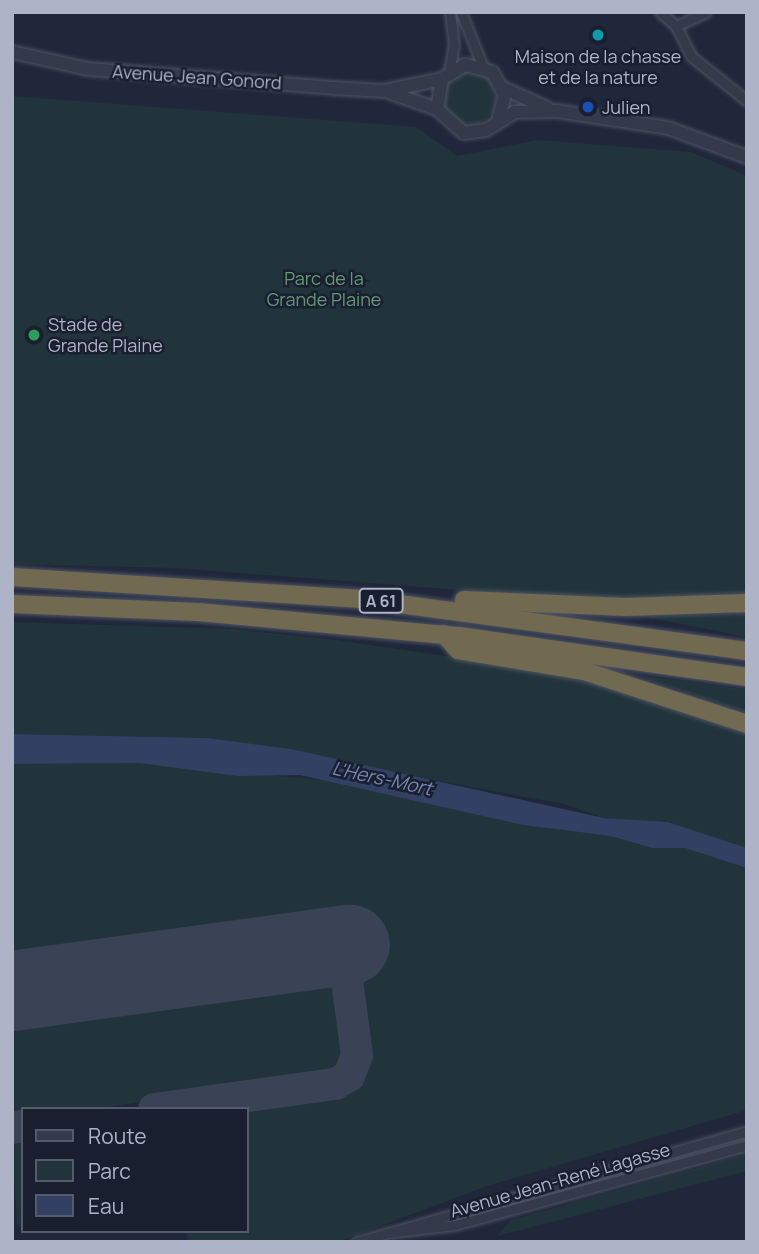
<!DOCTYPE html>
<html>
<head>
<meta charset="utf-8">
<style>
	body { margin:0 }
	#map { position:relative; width:759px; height:1254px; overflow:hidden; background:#20273a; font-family:Manrope,sans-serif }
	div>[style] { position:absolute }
	.green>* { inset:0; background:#22343b }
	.round { border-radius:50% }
	.water>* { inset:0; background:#324063 }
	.taxiway>* { height:32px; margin:-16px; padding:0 16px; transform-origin:16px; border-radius:16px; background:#3a4256 }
	.runway>* { height:80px; margin:-40px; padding:0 40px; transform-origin:40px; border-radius:40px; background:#3a4256 }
	.roads { filter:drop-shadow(0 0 2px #4e5465) drop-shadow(0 0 2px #4e5465) }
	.minor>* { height:9px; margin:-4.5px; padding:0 4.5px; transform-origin:4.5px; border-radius:4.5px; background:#343a4a }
	.tertiary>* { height:12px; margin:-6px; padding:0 6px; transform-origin:6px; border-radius:6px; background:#343a4a }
	.motorway>* { height:18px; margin:-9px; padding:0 9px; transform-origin:9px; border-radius:9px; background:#716950 }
	.dots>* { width:19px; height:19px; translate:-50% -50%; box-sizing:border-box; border:4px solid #191f2f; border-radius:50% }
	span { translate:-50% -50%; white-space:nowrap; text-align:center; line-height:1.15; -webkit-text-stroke:5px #191f2f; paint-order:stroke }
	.shield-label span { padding:2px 5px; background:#191f2f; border:2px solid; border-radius:5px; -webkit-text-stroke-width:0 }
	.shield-label { font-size:16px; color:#aeb4c7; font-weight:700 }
	.poi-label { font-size:18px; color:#aeb4c7 }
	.left { translate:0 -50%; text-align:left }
	.street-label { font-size:18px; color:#aeb4c7 }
	.park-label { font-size:18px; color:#649978 }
	.water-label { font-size:19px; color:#7486b1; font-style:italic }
	.frame { position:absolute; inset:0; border:14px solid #aeb4c7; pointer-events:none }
	.legend { position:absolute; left:21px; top:1107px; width:228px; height:126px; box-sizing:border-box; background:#191f2f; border:2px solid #555b6c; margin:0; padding:9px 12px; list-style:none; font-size:21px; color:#aeb4c7 }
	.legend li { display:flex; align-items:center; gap:14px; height:35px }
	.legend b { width:35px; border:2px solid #555b6c }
</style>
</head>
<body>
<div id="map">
	<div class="green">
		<i class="round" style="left:442px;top:71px;width:54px;height:54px"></i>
		<i style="clip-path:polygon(12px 96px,416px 127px,457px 156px,537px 140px,691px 152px,747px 176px,747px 596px,602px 601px,177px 568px,12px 564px)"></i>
		<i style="clip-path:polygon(747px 609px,747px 637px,650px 618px,651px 613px)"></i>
		<i style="clip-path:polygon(12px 622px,231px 629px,336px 640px,534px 669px,650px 698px,747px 732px,747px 848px,668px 822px,604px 818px,564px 804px,207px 738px,12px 734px)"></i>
		<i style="clip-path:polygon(643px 676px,747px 690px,747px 713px,643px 678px)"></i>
		<i style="clip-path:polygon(139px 763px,343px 782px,523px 825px,611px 836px,652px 848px,685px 848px,747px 868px,747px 1110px,487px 1186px,338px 1242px,188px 1242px,186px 1231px,247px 1231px,247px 1109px,215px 1109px,344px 1090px,355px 1082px,366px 1055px,348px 920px,12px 966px,12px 764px)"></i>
		<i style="clip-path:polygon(313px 977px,332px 983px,339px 996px,349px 1061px,336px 1074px,93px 1109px,23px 1109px,23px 1118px,12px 1119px,12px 1017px)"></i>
		<i style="clip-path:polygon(23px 1135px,23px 1230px,17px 1224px,12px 1140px)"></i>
		<i style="clip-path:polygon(747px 1154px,747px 1171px,497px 1236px,512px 1220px)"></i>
	</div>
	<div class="water">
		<i style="clip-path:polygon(12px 734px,207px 738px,291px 749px,604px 818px,668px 822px,747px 848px,747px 868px,685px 848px,652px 848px,611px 836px,523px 825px,300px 775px,238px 776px,139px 763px,12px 764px)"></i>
	</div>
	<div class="taxiway">
		<i style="left:154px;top:1109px;width:183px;rotate:-7.9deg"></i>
		<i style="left:335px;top:1084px;width:16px;rotate:-30deg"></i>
		<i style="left:349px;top:1076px;width:22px;rotate:-69deg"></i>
		<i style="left:357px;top:1055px;width:83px;rotate:-97.6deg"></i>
		<i style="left:346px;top:973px;width:19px;rotate:-122deg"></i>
		<i style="left:336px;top:957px;width:23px;rotate:-162deg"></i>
		<i style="left:12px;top:1128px;width:11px;rotate:-10deg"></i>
	</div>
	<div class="runway">
		<i style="left:12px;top:991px;width:341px;rotate:-7.8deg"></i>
	</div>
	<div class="roads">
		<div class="minor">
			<i style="left:461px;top:12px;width:59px;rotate:68.2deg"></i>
			<i style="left:660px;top:12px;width:21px;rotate:41deg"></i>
			<i style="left:676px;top:26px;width:35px;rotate:63deg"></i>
			<i style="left:692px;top:57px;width:70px;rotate:38.7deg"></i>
			<i style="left:676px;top:26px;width:33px;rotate:-25deg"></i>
			<i style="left:449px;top:72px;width:27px;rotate:-80deg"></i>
			<i style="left:454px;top:45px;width:33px;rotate:-97deg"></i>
			<i style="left:387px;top:1233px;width:68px;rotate:-6.7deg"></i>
			<i style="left:455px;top:1225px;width:303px;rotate:-15.3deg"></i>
			<i style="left:356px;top:1242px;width:406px;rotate:-15.8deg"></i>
		</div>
		<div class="tertiary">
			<i style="left:12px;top:52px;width:78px;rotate:12.6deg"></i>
			<i style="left:88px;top:69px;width:246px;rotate:4.4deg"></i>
			<i style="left:333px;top:88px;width:51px;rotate:3.4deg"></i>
			<i style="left:384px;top:91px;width:59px;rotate:-11.7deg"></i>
			<i style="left:503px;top:88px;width:48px;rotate:24.4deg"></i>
			<i style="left:391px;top:93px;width:49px;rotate:19.2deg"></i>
			<i style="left:498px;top:121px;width:27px;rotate:-75deg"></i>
			<i style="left:505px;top:95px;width:26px;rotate:-119deg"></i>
			<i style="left:492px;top:72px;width:28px;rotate:-165deg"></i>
			<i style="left:465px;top:65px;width:27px;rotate:149deg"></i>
			<i style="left:442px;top:79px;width:30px;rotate:99deg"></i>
			<i style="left:437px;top:109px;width:36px;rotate:42deg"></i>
			<i style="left:464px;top:133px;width:22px;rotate:-8deg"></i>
			<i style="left:486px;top:130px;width:34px;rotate:-32deg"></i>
			<i style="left:515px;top:112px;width:42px;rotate:-1.4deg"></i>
			<i style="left:557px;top:111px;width:112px;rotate:8.7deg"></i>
			<i style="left:668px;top:128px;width:84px;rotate:20.2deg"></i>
		</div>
		<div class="motorway">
			<i style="left:12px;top:577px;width:351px;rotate:3.6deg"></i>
			<i style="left:362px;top:599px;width:388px;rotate:7.7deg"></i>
			<i style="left:464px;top:600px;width:162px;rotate:2.5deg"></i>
			<i style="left:626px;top:607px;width:121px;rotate:-1.9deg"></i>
			<i style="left:12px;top:604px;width:186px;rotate:2.5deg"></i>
			<i style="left:198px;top:612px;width:262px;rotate:5.3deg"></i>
			<i style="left:459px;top:636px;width:291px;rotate:8.1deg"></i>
			<i style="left:444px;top:634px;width:21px;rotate:49deg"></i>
			<i style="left:458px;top:650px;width:128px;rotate:9.5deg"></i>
			<i style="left:584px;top:671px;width:171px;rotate:18deg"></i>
		</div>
	</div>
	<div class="dots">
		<i style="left:598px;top:35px;background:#0f9aa8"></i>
		<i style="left:588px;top:107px;background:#1a4fb4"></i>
		<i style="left:34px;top:335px;background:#2e9e5b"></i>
	</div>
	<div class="shield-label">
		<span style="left:381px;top:601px">A 61</span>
	</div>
	<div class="poi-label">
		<span style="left:598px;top:67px">Maison de la chasse<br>et de la nature</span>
		<span class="left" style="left:602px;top:107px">Julien</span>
		<span class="left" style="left:48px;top:335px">Stade de<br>Grande Plaine</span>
	</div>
	<div class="street-label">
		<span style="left:197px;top:77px;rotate:4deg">Avenue Jean Gonord</span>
		<span style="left:560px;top:1180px;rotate:-16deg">Avenue Jean-René Lagasse</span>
	</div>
	<div class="park-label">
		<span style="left:324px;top:289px">Parc de la<br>Grande Plaine</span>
	</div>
	<div class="water-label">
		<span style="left:382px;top:779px;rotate:12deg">L'Hers-Mort</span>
	</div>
	<div class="frame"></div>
	<ul class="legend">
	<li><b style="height:9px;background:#343a4a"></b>Route</li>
	<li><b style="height:19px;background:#22343b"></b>Parc</li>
	<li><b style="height:19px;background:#324063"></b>Eau</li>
	</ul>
</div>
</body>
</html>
